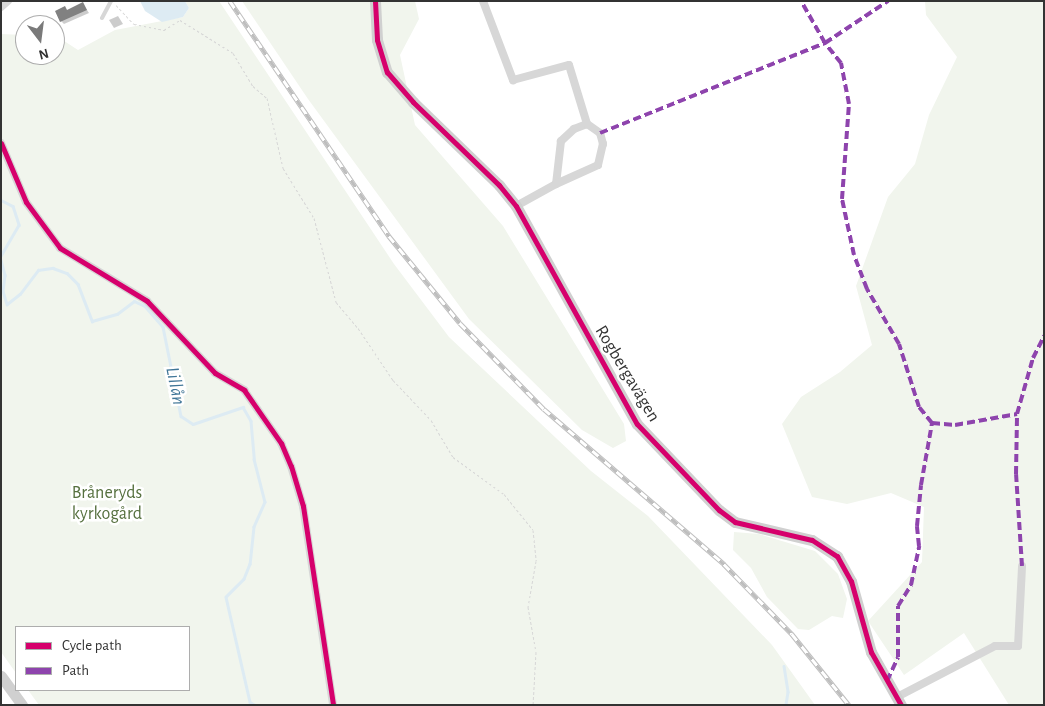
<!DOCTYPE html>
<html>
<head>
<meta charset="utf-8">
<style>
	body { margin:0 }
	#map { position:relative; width:1045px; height:706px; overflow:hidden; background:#fff; font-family:"Alegreya Sans",sans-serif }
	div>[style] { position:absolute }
	.green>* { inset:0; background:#f1f5ed }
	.water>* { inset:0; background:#ddebf3 }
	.shadow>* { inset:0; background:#0003 }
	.stream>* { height:2.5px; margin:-1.25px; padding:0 1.25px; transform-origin:1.25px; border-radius:1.25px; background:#ddebf3 }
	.building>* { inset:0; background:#818181 }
	.path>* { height:1px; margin-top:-0.5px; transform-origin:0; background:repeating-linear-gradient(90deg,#d6d6d6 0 2.5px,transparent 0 5px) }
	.lane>* { height:4px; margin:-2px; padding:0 2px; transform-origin:2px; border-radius:2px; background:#d7d7d7 }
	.street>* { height:8px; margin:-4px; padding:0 4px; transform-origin:4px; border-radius:4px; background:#d7d7d7 }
	.secondary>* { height:11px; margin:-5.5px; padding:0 5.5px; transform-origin:5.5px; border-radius:5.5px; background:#d0d0d0 }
	.rail>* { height:4.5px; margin-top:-2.25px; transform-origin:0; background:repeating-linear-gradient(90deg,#fff 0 8px,#bebebe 0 16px); box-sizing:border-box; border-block:1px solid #bebebe }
	.quiet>* { height:4px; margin-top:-2px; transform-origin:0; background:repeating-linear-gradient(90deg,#8e44ad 0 8px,transparent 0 12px) }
	.cycleway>* { height:5px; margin:-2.5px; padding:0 2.5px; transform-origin:2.5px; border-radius:2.5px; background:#d6006c }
	span { translate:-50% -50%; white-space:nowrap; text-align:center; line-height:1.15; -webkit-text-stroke:5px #fff; paint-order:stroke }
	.street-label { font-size:18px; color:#333 }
	.park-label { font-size:18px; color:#56703f }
	.water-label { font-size:19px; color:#3f7597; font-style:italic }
	.frame { position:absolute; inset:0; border:2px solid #333; pointer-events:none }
	.legend { position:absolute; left:15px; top:626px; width:175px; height:65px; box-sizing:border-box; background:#fff; border:1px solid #adadad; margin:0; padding:6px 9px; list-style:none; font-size:15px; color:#333 }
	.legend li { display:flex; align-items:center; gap:10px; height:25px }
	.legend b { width:25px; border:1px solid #adadad }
	.north { position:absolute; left:15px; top:15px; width:50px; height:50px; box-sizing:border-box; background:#fff; border:1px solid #adadad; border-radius:50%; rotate:165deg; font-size:14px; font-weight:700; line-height:20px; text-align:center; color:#333 }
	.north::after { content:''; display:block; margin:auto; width:18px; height:22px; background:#7a7a7a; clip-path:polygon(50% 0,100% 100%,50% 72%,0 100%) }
</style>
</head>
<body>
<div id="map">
	<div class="green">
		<i style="clip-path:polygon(185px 1px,219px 1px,394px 264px,449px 337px,591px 471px,648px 516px,772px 645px,815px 705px,39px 705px,28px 690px,189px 690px,189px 627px,16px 627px,16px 673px,1px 652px,1px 34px,25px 35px,25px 55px,55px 55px,55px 35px,78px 50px,115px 30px,183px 17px,189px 8px)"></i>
		<i style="clip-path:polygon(242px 1px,415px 1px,419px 19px,400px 55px,415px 125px,503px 226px,624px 424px,626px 441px,613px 448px,582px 430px,469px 319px,308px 99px)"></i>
		<i style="clip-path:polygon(925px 1px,1044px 1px,1044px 705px,1009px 705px,964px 633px,904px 675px,868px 621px,922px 562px,924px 507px,891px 493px,847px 504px,812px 497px,782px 424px,801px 397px,840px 372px,872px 345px,856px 286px,888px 197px,915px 164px,929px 115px,957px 57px,926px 15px)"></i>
		<i style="clip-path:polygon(734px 532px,759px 534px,815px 551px,838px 574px,847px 599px,843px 618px,832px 616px,809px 630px,798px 629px,767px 597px,751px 568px,733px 550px)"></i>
	</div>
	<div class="water">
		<i style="clip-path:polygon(140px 1px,185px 1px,189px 8px,183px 17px,162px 22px,145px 11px)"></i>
	</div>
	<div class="shadow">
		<i style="clip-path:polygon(83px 4px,89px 13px,64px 24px,61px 21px,68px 11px)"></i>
		<i style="clip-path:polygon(118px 16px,123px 24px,114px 28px,109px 20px)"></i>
	</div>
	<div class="stream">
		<i style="left:1px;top:200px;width:13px;rotate:27deg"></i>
		<i style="left:13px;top:206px;width:20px;rotate:72deg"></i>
		<i style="left:19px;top:225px;width:36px;rotate:120deg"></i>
		<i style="left:1px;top:260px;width:16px;rotate:75deg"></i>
		<i style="left:5px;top:275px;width:16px;rotate:97deg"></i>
		<i style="left:3px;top:291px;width:14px;rotate:73deg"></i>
		<i style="left:7px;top:304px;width:16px;rotate:-38deg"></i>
		<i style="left:20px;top:294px;width:30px;rotate:-53deg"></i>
		<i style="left:38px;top:270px;width:15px;rotate:-8deg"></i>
		<i style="left:53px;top:268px;width:15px;rotate:20deg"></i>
		<i style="left:67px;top:273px;width:16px;rotate:45deg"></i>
		<i style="left:78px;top:284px;width:40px;rotate:69deg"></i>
		<i style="left:92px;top:321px;width:26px;rotate:-16deg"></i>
		<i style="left:117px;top:314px;width:21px;rotate:-37deg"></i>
		<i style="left:134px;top:301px;width:12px;rotate:24deg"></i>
		<i style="left:145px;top:306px;width:28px;rotate:49deg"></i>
		<i style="left:163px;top:327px;width:91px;rotate:78.6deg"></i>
		<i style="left:181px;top:416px;width:14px;rotate:34deg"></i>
		<i style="left:193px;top:424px;width:53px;rotate:-18.8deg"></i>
		<i style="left:243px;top:407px;width:16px;rotate:60deg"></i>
		<i style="left:251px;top:421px;width:38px;rotate:85deg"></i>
		<i style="left:254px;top:459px;width:44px;rotate:75.7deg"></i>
		<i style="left:265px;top:502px;width:27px;rotate:114deg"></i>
		<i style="left:254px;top:527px;width:37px;rotate:96deg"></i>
		<i style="left:250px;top:564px;width:16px;rotate:112deg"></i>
		<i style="left:244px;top:579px;width:25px;rotate:135deg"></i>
		<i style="left:226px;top:597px;width:108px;rotate:77.1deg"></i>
		<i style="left:250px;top:702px;width:6px;rotate:31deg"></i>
		<i style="left:784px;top:666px;width:26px;rotate:81deg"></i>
		<i style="left:788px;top:692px;width:13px;rotate:99deg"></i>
	</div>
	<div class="building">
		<i style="clip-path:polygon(83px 2px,87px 10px,60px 22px,55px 11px,65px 6px,67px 10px)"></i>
	</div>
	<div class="path">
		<i style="left:116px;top:5px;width:26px;rotate:47deg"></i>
		<i style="left:134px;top:24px;width:31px;rotate:11deg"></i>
		<i style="left:164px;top:30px;width:19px;rotate:-32deg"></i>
		<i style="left:180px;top:20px;width:62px;rotate:31.9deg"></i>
		<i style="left:233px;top:53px;width:39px;rotate:59deg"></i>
		<i style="left:253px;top:86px;width:18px;rotate:41deg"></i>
		<i style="left:267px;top:98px;width:72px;rotate:77.1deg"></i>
		<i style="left:283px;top:168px;width:59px;rotate:58.2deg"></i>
		<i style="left:314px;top:218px;width:87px;rotate:75.3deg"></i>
		<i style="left:336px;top:302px;width:34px;rotate:50deg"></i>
		<i style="left:358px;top:328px;width:63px;rotate:56.1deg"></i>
		<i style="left:393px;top:380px;width:55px;rotate:46.5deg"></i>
		<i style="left:431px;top:420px;width:43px;rotate:59.3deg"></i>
		<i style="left:453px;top:457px;width:63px;rotate:36deg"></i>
		<i style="left:504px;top:494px;width:46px;rotate:51.1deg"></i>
		<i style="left:533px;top:530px;width:31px;rotate:84deg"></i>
		<i style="left:536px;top:561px;width:47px;rotate:99.9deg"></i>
		<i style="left:528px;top:607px;width:46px;rotate:79.9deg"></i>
		<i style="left:536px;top:652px;width:53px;rotate:93.2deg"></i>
	</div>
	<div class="lane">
		<i style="left:102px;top:18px;width:19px;rotate:-62deg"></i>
	</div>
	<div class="street">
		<i style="left:483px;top:1px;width:85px;rotate:69.2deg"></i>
		<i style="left:513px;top:80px;width:58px;rotate:-15deg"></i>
		<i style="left:569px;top:65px;width:62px;rotate:73deg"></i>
		<i style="left:587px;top:124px;width:14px;rotate:159deg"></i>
		<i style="left:574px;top:129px;width:18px;rotate:137deg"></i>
		<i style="left:561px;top:141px;width:43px;rotate:96.6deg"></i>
		<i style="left:556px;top:184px;width:46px;rotate:151.2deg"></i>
		<i style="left:1px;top:7px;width:9px;rotate:-41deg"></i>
		<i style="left:1px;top:143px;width:64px;rotate:67deg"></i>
		<i style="left:26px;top:202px;width:57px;rotate:53.5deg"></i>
		<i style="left:60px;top:248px;width:102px;rotate:31.3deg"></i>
		<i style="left:147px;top:301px;width:99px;rotate:46.6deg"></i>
		<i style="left:215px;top:373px;width:34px;rotate:30deg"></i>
		<i style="left:244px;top:390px;width:65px;rotate:55.1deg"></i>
		<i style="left:281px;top:443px;width:25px;rotate:67deg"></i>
		<i style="left:291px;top:466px;width:42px;rotate:73.3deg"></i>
		<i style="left:303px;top:506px;width:201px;rotate:81.4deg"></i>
		<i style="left:556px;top:184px;width:46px;rotate:-24.3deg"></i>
		<i style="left:598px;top:165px;width:22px;rotate:-77deg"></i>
		<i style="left:603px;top:144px;width:11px;rotate:-105deg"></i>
		<i style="left:600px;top:133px;width:16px;rotate:-145deg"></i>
		<i style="left:897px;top:697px;width:110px;rotate:-27.5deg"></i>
		<i style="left:995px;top:646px;width:23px"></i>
		<i style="left:1018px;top:646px;width:80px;rotate:-87.1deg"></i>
	</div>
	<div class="secondary">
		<i style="left:375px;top:1px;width:39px;rotate:87deg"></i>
		<i style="left:377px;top:40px;width:34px;rotate:73deg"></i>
		<i style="left:387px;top:72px;width:40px;rotate:49deg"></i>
		<i style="left:413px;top:102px;width:120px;rotate:44deg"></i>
		<i style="left:499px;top:185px;width:27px;rotate:51deg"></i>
		<i style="left:516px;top:206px;width:249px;rotate:61deg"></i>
		<i style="left:637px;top:424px;width:119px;rotate:46.4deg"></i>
		<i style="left:719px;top:510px;width:20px;rotate:37deg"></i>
		<i style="left:735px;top:522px;width:79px;rotate:13.2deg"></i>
		<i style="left:812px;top:540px;width:30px;rotate:33deg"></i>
		<i style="left:837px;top:556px;width:29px;rotate:61deg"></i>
		<i style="left:851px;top:581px;width:74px;rotate:74.3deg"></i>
		<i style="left:871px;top:652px;width:61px;rotate:60.5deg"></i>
		<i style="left:1px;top:676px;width:36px;rotate:54deg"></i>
	</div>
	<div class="rail">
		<i style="left:230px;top:1px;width:284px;rotate:55.9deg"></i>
		<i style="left:389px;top:236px;width:112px;rotate:50.8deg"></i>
		<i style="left:460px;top:323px;width:120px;rotate:45.7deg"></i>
		<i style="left:544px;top:409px;width:238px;rotate:40.7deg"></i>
		<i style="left:724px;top:564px;width:98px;rotate:45.8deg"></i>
		<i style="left:792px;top:634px;width:91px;rotate:51.2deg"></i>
	</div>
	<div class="quiet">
		<i style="left:600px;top:133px;width:242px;rotate:-21.8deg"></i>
		<i style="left:825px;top:43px;width:48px;rotate:-119.7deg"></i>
		<i style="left:932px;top:423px;width:23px;rotate:5deg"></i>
		<i style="left:955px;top:425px;width:63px;rotate:-10.1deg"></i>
		<i style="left:1022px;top:566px;width:92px;rotate:-93.7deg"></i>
		<i style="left:1016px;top:474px;width:60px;rotate:-89deg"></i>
		<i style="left:1017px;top:414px;width:58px;rotate:-74.1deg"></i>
		<i style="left:1033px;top:358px;width:25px;rotate:-63deg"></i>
		<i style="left:887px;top:681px;width:26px;rotate:-65deg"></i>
		<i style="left:898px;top:657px;width:51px;rotate:-90deg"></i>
		<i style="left:898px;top:606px;width:25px;rotate:-58deg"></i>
		<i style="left:911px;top:585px;width:40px;rotate:-78deg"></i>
		<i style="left:919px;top:546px;width:20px;rotate:-96deg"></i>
		<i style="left:917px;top:526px;width:41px;rotate:-84.4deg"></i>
		<i style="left:921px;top:485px;width:63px;rotate:-79.9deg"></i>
		<i style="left:932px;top:423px;width:21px;rotate:-129deg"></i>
		<i style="left:919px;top:407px;width:66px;rotate:-107.6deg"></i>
		<i style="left:899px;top:344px;width:64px;rotate:-120.2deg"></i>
		<i style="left:867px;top:289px;width:36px;rotate:-111deg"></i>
		<i style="left:854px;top:255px;width:57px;rotate:-102.1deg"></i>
		<i style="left:842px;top:199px;width:95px;rotate:-85.8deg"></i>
		<i style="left:849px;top:104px;width:42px;rotate:-101deg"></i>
		<i style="left:841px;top:63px;width:26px;rotate:-129deg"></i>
		<i style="left:825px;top:43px;width:76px;rotate:-33.7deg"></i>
	</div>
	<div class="cycleway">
		<i style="left:375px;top:1px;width:39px;rotate:87deg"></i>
		<i style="left:377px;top:40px;width:34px;rotate:73deg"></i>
		<i style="left:387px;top:72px;width:40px;rotate:49deg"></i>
		<i style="left:413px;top:102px;width:120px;rotate:44deg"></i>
		<i style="left:499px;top:185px;width:27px;rotate:51deg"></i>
		<i style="left:516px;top:206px;width:249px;rotate:61deg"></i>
		<i style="left:637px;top:424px;width:119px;rotate:46.4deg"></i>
		<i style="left:719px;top:510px;width:20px;rotate:37deg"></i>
		<i style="left:735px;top:522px;width:79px;rotate:13.2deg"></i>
		<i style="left:812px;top:540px;width:30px;rotate:33deg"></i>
		<i style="left:837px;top:556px;width:29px;rotate:61deg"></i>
		<i style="left:851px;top:581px;width:74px;rotate:74.3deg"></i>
		<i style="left:871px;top:652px;width:61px;rotate:60.5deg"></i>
		<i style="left:1px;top:143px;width:64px;rotate:67deg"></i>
		<i style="left:26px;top:202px;width:57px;rotate:53.5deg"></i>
		<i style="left:60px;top:248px;width:102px;rotate:31.3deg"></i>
		<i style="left:147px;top:301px;width:99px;rotate:46.6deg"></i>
		<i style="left:215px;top:373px;width:34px;rotate:30deg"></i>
		<i style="left:244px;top:390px;width:65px;rotate:55.1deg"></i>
		<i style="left:281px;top:443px;width:25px;rotate:67deg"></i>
		<i style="left:291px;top:466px;width:42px;rotate:73.3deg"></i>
		<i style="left:303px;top:506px;width:201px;rotate:81.4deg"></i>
	</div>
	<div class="street-label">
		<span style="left:627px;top:374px;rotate:59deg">Rogbergavägen</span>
	</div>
	<div class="park-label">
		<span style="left:107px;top:504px">Bråneryds<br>kyrkogård</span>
	</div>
	<div class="water-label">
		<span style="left:175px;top:386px;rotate:79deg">Lillån</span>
	</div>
	<div class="frame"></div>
	<ul class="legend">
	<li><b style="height:6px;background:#d6006c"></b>Cycle path</li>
	<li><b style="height:6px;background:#8e44ad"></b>Path</li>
	</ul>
	<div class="north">N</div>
</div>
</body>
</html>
